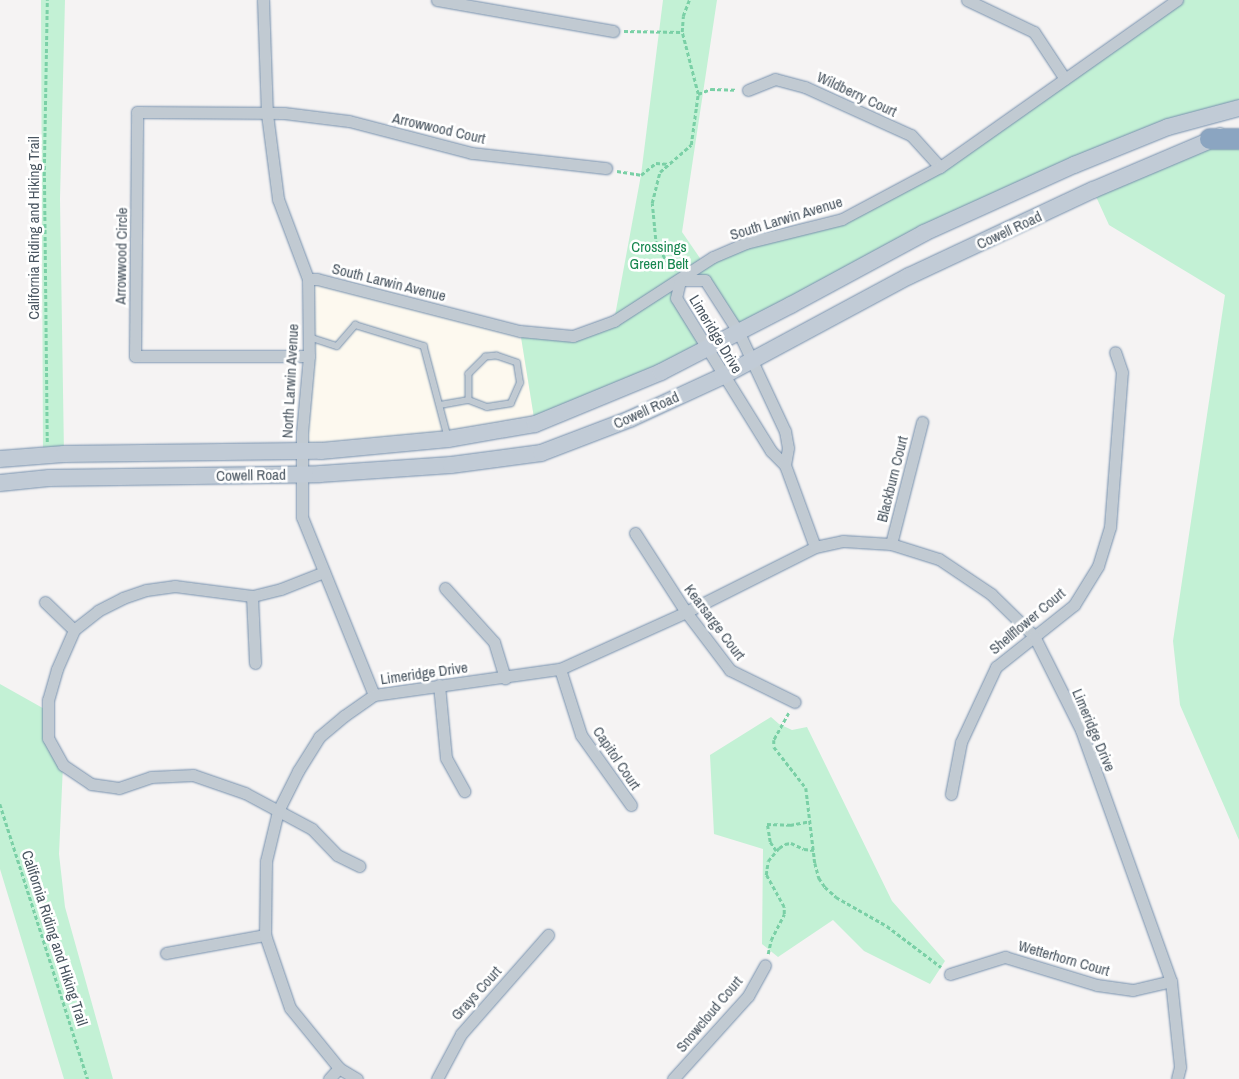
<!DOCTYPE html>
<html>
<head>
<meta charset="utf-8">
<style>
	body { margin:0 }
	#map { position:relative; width:1239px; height:1079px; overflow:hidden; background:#f5f3f3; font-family:"Archivo Narrow",sans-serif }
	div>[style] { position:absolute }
	.commercial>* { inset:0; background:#fdf9ef }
	.green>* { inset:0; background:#c3f1d5 }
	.path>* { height:2.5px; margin-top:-1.25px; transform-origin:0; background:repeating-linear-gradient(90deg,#7ad0a6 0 4px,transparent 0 6.5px) }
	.roads { filter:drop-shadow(0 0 1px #7690ad) drop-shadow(0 0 1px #7690ad) }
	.lane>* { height:5.5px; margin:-2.75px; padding:0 2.75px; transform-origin:2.75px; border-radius:2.75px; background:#c1cad2 }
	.street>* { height:11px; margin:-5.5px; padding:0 5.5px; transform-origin:5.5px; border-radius:5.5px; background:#c1cad2 }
	.secondary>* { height:16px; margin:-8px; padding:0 8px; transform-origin:8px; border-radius:8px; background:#c1cbd6 }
	.highway>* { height:20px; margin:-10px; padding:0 10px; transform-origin:10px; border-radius:10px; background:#8ba5c1 }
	span { translate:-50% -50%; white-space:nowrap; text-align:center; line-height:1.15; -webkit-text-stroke:5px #fff; paint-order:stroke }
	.street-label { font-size:15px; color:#4a5661 }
	.park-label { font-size:15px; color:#17864f }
</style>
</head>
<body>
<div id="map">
	<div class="commercial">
		<i style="clip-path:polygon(308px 279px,520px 331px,535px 424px,302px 452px)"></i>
	</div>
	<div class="green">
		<i style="clip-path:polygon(41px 0,65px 0,60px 199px,64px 454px,43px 456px)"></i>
		<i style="clip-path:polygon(663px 0,717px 0,682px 232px,704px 264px,713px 257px,842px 219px,940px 167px,1177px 0,1239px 0,1239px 108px,1074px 165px,739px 333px,705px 280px,680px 280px,676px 298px,706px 350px,535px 424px,520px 331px,573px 336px,614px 321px,641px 175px)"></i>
		<i style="clip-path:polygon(1210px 139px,1239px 139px,1239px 840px,1180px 705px,1173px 641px,1225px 295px,1109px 225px,1093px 190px)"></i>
		<i style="clip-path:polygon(0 684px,48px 711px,48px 738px,63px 765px,59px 854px,65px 907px,113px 1079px,64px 1079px,0 869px)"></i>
		<i style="clip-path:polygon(771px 717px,779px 724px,792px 730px,807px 727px,892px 901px,945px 961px,930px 984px,864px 951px,833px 920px,778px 957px,762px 944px,763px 849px,714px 834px,710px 755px)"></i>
	</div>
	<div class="path">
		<i style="left:624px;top:31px;width:57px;rotate:1deg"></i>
		<i style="left:698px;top:94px;width:14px;rotate:-21deg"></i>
		<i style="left:711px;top:89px;width:25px;rotate:2deg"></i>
		<i style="left:617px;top:171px;width:24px;rotate:9deg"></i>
		<i style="left:641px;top:175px;width:19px;rotate:-39deg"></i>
		<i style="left:656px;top:163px;width:13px;rotate:4deg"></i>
		<i style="left:672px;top:269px;width:29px;rotate:-124deg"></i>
		<i style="left:656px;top:245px;width:42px;rotate:-95.4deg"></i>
		<i style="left:652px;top:203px;width:32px;rotate:-76deg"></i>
		<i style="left:660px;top:172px;width:41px;rotate:-41.1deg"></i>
		<i style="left:691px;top:145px;width:51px;rotate:-82.2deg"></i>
		<i style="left:698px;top:94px;width:64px;rotate:-104.5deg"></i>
		<i style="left:682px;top:32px;width:16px;rotate:-86deg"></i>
		<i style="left:683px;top:16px;width:17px;rotate:-69deg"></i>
		<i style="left:47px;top:442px;width:266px;rotate:-90.6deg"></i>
		<i style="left:44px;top:176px;width:176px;rotate:-89deg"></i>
		<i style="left:789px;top:713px;width:31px;rotate:119deg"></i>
		<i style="left:774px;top:740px;width:7px;rotate:90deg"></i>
		<i style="left:774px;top:747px;width:52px;rotate:52deg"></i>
		<i style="left:806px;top:788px;width:76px;rotate:83.2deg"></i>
		<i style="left:815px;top:863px;width:16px;rotate:75deg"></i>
		<i style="left:819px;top:878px;width:11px;rotate:56deg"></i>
		<i style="left:825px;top:887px;width:15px;rotate:42deg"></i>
		<i style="left:836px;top:897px;width:59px;rotate:29.6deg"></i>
		<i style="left:887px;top:926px;width:68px;rotate:37.2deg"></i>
		<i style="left:0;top:804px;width:289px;rotate:72.3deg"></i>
		<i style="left:776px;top:851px;width:11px;rotate:-124deg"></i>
		<i style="left:770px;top:842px;width:18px;rotate:-99deg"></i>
		<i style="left:767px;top:824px;width:23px;rotate:2deg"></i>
		<i style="left:790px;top:825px;width:20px;rotate:-11deg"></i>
		<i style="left:768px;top:954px;width:14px;rotate:-78deg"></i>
		<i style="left:771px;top:940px;width:29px;rotate:-63deg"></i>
		<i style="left:784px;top:914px;width:7px;rotate:-90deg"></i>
		<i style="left:784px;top:907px;width:37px;rotate:-119deg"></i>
		<i style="left:766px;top:875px;width:14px;rotate:-82deg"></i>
		<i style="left:768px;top:861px;width:17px;rotate:-50deg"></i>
		<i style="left:779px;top:848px;width:7px;rotate:-34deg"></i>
		<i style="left:785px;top:844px;width:6px;rotate:-9deg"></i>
		<i style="left:791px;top:843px;width:14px;rotate:25deg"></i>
		<i style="left:804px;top:849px;width:10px;rotate:6deg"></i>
	</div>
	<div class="roads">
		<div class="lane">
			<i style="left:309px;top:337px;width:29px;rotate:18deg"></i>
			<i style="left:337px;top:346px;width:28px;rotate:-49deg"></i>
			<i style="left:355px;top:325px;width:72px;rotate:16.9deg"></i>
			<i style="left:424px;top:346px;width:94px;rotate:75.2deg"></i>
			<i style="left:440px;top:405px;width:29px;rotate:-10deg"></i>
			<i style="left:469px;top:400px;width:19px;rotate:21deg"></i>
			<i style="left:487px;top:407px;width:24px;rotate:-9deg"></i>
			<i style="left:511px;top:403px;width:22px;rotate:-66deg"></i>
			<i style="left:520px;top:383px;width:20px;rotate:-99deg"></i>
			<i style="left:517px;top:363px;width:21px;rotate:-161deg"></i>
			<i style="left:497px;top:356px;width:11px;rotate:175deg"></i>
			<i style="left:486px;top:357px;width:24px;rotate:135deg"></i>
			<i style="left:469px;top:374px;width:26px;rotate:90deg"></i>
		</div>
		<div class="street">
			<i style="left:263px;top:0;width:114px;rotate:88deg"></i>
			<i style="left:267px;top:114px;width:86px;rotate:82.6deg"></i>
			<i style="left:278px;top:199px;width:85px;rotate:69.4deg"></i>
			<i style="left:308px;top:279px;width:77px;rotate:89.3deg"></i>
			<i style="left:309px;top:356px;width:77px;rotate:95.2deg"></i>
			<i style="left:302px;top:433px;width:84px;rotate:90deg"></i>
			<i style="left:302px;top:517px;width:192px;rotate:68deg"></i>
			<i style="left:437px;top:0;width:179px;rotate:10deg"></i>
			<i style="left:967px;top:0;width:74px;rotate:25.5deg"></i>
			<i style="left:1034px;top:32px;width:56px;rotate:56.6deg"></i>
			<i style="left:748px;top:90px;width:29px;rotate:-22deg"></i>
			<i style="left:775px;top:79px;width:31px;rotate:15deg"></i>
			<i style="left:805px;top:87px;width:116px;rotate:24.4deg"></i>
			<i style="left:911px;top:135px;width:43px;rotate:47.8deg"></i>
			<i style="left:308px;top:279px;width:9px"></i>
			<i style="left:317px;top:279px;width:210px;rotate:14.4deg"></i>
			<i style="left:520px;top:331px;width:53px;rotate:5.4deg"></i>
			<i style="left:573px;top:336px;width:44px;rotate:-20.1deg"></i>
			<i style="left:614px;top:321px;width:118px;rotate:-32.9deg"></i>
			<i style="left:713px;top:257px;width:36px;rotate:-23deg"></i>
			<i style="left:746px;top:243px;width:99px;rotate:-14deg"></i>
			<i style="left:842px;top:219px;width:111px;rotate:-28deg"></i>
			<i style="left:940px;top:167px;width:290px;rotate:-35.2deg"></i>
			<i style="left:680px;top:280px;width:25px"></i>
			<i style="left:705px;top:280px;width:63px;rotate:57.3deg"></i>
			<i style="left:739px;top:333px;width:108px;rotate:64.9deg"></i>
			<i style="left:785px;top:431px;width:17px;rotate:80deg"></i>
			<i style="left:788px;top:448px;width:17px;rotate:100deg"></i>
			<i style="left:785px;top:465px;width:20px;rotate:-135deg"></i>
			<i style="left:771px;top:451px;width:180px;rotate:-121.8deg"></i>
			<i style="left:676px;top:298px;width:18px;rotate:-77deg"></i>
			<i style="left:309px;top:356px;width:174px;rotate:180deg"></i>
			<i style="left:135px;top:356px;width:244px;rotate:-89.5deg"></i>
			<i style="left:137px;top:112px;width:147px;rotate:0.4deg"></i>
			<i style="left:284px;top:113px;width:65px;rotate:7deg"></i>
			<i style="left:349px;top:121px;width:127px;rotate:14.6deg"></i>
			<i style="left:472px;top:153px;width:135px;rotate:6.4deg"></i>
			<i style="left:785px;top:465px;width:87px;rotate:69.9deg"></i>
			<i style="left:635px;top:533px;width:94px;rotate:57.2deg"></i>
			<i style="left:686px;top:612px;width:73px;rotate:52.8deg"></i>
			<i style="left:730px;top:670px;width:72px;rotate:26.2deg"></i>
			<i style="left:891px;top:544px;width:126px;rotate:-75.7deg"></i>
			<i style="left:324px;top:572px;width:46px;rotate:158.4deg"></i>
			<i style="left:281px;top:589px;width:30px;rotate:166deg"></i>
			<i style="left:252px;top:596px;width:78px;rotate:-172.6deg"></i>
			<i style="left:175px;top:586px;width:29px;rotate:172deg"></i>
			<i style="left:146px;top:590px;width:24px;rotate:161deg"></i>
			<i style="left:123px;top:598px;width:28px;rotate:153deg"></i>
			<i style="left:98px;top:611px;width:31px;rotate:142deg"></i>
			<i style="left:74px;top:630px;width:43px;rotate:113.6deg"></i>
			<i style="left:57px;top:669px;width:32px;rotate:106deg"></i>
			<i style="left:48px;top:700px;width:38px;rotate:90deg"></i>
			<i style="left:48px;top:738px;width:31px;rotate:61deg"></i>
			<i style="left:63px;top:765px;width:34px;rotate:34deg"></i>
			<i style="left:91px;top:784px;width:28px;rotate:8deg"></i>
			<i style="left:119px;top:788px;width:34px;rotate:-19deg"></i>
			<i style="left:151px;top:777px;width:42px;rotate:-2.7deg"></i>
			<i style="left:193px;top:775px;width:55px;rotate:19.1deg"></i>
			<i style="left:245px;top:793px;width:76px;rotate:28.2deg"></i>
			<i style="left:312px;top:829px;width:36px;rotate:46deg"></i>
			<i style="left:337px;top:855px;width:25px;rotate:26deg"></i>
			<i style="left:445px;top:588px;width:73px;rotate:47.8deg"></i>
			<i style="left:494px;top:642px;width:38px;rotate:73deg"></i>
			<i style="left:252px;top:596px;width:67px;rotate:87.4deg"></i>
			<i style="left:45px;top:602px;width:40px;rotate:44deg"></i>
			<i style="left:560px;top:669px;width:69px;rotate:72.3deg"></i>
			<i style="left:581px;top:735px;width:86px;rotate:54.5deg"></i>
			<i style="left:439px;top:685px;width:73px;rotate:84.5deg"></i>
			<i style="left:446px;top:758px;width:38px;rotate:61deg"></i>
			<i style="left:951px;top:794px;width:53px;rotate:-79.1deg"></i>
			<i style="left:961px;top:742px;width:83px;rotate:-65deg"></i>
			<i style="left:996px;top:667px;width:100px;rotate:-38.5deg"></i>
			<i style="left:1074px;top:605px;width:46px;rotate:-58.4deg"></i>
			<i style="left:1098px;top:566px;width:41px;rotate:-72.9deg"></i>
			<i style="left:1110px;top:527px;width:155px;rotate:-85.6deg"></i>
			<i style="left:1122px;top:372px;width:21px;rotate:-109deg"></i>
			<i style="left:166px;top:953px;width:101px;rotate:-10.3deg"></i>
			<i style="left:950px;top:974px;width:58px;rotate:-17.2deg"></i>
			<i style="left:1005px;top:957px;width:96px;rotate:16.9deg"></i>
			<i style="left:1097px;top:985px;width:36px;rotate:8deg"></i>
			<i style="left:1133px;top:990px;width:39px;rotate:-13deg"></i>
			<i style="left:329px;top:1079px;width:15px;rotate:-48deg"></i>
			<i style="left:357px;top:1079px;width:21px;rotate:-149deg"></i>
			<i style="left:339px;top:1068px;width:77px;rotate:-129.2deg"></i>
			<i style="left:290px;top:1008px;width:77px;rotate:-108.9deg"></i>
			<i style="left:265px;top:935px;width:74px;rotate:-89.2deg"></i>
			<i style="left:266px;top:861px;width:51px;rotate:-76.5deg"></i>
			<i style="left:278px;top:811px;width:45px;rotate:-63.4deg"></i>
			<i style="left:298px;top:771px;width:40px;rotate:-58deg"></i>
			<i style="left:319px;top:737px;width:33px;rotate:-40deg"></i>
			<i style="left:344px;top:716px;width:37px;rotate:-35deg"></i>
			<i style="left:374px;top:695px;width:188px;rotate:-8deg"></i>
			<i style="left:560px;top:669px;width:138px;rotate:-24.3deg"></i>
			<i style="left:686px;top:612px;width:144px;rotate:-26.7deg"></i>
			<i style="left:815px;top:547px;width:29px;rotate:-12deg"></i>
			<i style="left:843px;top:541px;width:48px;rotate:3.6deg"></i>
			<i style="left:891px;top:544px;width:50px;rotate:17.4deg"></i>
			<i style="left:939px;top:559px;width:63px;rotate:33.9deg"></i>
			<i style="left:991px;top:594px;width:60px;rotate:44.3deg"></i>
			<i style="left:1034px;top:636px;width:105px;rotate:63.4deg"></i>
			<i style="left:1081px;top:730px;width:267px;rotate:70.3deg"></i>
			<i style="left:1171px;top:981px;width:86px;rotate:84deg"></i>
			<i style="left:1180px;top:1067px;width:12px;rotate:104deg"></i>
			<i style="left:437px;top:1079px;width:51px;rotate:-61.9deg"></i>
			<i style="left:461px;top:1034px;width:132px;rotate:-48.7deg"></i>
			<i style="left:673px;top:1079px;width:112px;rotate:-47.9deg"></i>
			<i style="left:748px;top:996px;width:35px;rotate:-61deg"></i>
		</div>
		<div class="secondary">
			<i style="left:0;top:459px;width:64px;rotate:-4.5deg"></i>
			<i style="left:64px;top:454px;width:257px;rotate:-0.7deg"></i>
			<i style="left:321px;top:451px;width:128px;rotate:-5.4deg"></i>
			<i style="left:448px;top:439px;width:88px;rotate:-9.8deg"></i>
			<i style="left:535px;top:424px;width:136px;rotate:-22.4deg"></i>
			<i style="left:661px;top:372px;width:146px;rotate:-27.3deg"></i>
			<i style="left:791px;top:305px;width:151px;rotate:-28.4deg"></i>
			<i style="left:924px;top:233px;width:165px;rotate:-24.4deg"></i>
			<i style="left:1074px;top:165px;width:101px;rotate:-22deg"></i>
			<i style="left:1168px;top:127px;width:73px;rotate:-15deg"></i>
			<i style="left:0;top:483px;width:49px;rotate:-5.8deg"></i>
			<i style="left:49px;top:478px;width:271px;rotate:-0.8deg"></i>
			<i style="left:320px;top:474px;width:131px;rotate:-3.9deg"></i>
			<i style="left:451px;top:465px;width:91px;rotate:-7.6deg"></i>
			<i style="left:541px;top:453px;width:95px;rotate:-20.9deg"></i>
			<i style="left:630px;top:419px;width:102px;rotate:-24.8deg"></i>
			<i style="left:723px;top:376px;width:211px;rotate:-28.3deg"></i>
			<i style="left:909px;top:276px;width:203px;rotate:-25.1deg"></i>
			<i style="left:1093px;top:190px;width:138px;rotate:-23deg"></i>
		</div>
		<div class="highway">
			<i style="left:1210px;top:139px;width:29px"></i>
		</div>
	</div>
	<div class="street-label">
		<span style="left:857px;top:94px;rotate:25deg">Wildberry Court</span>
		<span style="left:439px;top:128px;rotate:13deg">Arrowwood Court</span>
		<span style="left:786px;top:218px;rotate:-17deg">South Larwin Avenue</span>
		<span style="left:34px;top:228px;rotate:-90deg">California Riding and Hiking Trail</span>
		<span style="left:1009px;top:230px;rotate:-25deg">Cowell Road</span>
		<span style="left:121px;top:256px;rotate:-89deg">Arrowwood Circle</span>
		<span style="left:389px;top:282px;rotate:14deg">South Larwin Avenue</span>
		<span style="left:716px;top:334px;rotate:59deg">Limeridge Drive</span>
		<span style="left:290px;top:381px;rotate:-87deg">North Larwin Avenue</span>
		<span style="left:646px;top:410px;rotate:-24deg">Cowell Road</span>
		<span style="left:251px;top:475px;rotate:-1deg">Cowell Road</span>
		<span style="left:892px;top:479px;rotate:-76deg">Blackburn Court</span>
		<span style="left:1027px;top:621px;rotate:-40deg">Shellflower Court</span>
		<span style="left:715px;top:622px;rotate:53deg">Kearsarge Court</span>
		<span style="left:424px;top:673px;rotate:-8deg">Limeridge Drive</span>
		<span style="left:1094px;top:730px;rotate:67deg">Limeridge Drive</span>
		<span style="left:617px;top:758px;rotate:56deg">Capitol Court</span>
		<span style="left:55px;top:938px;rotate:72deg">California Riding and Hiking Trail</span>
		<span style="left:1064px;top:958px;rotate:16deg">Wetterhorn Court</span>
		<span style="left:476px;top:993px;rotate:-48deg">Grays Court</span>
		<span style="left:709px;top:1014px;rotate:-50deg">Snowcloud Court</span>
	</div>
	<div class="park-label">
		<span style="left:659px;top:255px">Crossings<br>Green Belt</span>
	</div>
</div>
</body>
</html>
